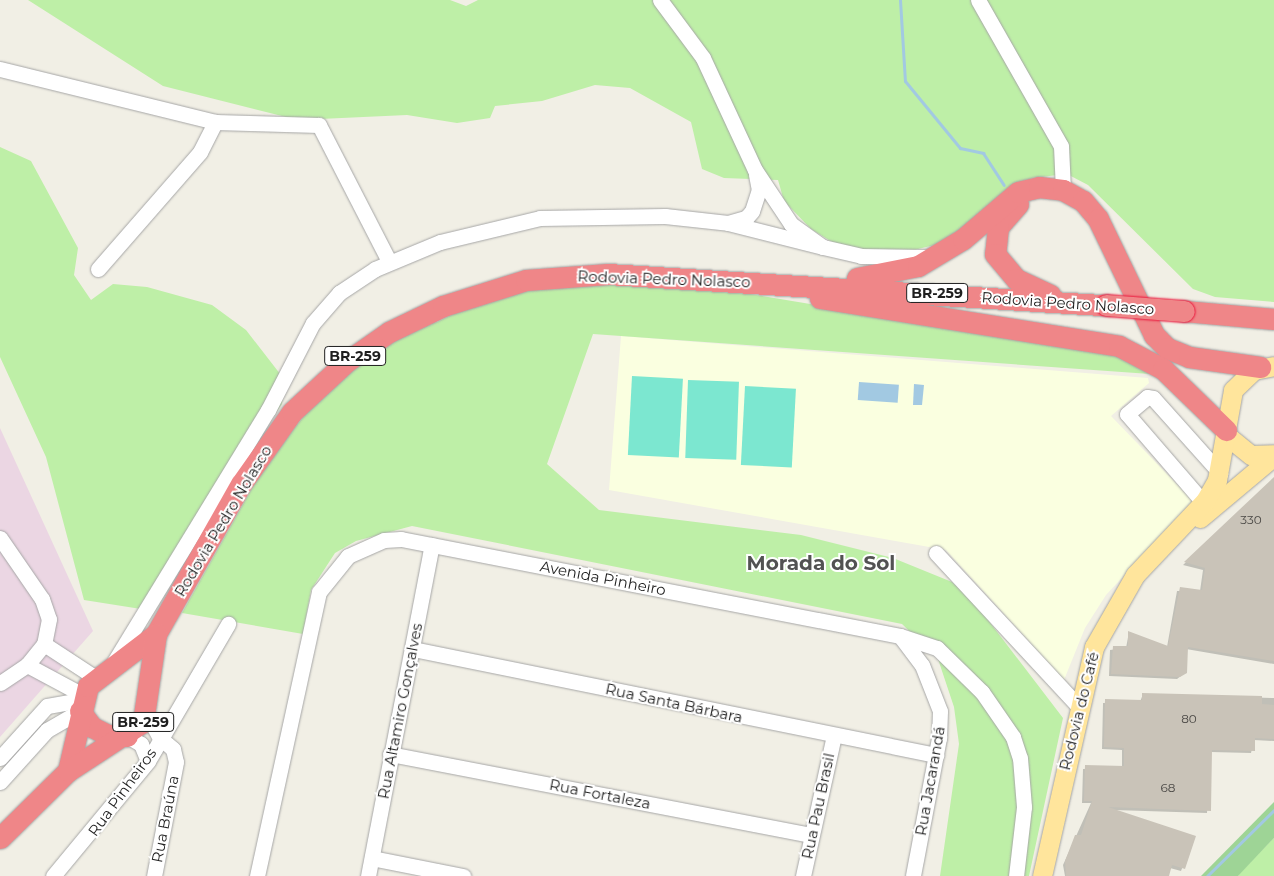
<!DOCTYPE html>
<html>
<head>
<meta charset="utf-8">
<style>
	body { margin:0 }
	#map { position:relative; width:1274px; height:876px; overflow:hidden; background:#f1efe5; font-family:Montserrat,sans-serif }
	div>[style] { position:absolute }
	.industrial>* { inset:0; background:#ebd6e3 }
	.education>* { inset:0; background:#faffe0 }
	.grass>* { inset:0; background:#beefa7 }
	.forest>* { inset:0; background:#9ed496 }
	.pitch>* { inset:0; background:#7ce7d0; transform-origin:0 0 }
	.water>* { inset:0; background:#a2c9e2; transform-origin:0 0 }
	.shadow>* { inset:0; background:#0003 }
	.stream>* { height:3px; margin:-1.5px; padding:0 1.5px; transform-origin:1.5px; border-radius:1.5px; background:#a2c9e2 }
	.building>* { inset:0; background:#c9c3b8 }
	.roads { filter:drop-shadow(0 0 1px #a6a6a6) drop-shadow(0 0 1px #a6a6a6) }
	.minor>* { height:15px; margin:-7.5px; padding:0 7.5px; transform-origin:7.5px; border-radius:7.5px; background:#fff }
	.major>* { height:19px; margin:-9.5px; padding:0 9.5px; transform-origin:9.5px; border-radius:9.5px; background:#ffe59c }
	.highway>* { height:21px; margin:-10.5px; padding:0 10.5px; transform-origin:10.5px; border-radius:10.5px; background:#ef8688 }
	.bridges { filter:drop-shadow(0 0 1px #ea163b) drop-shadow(0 0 1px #ea163b) }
	.highway-bridge>* { height:21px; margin:-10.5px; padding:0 10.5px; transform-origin:10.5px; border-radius:10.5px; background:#ef8688 }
	span { translate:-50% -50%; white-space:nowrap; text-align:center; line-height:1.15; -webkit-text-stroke:4px #fff; paint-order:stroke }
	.number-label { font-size:12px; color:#4a4845 }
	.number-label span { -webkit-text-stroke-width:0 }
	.shield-label span { padding:1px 4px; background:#fff; border:1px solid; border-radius:4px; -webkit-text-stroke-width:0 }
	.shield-label { font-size:14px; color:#1f1f1f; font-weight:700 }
	.street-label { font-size:15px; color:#1f1f1f }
	.district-label { font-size:20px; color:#525252; font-weight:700 }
</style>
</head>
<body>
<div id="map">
	<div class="industrial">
		<i style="clip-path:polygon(0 428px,93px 631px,0 737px)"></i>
	</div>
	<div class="education">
		<i style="clip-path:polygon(621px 336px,1148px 378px,1149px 383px,1111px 416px,1193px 501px,1106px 595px,1085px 628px,1064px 680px,946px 550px,609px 490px)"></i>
	</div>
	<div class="grass">
		<i style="clip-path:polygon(28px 0,450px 0,466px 6px,478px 0,1274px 0,1274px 302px,1215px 297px,1193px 289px,1088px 185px,1067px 174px,1032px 178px,939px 244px,901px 253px,873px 253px,832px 242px,811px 229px,784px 201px,778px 180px,724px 178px,702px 169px,691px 122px,630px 88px,595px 85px,542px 101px,495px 106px,490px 118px,457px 123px,407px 115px,298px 120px,163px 86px)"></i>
		<i style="clip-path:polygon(0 147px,31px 161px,78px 248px,74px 275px,91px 300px,113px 284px,147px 287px,212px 305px,246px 330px,284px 379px,282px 404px,141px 609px,84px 600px,46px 457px,0 357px)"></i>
		<i style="clip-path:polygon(580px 282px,750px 294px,1118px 355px,1150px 374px,593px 334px,547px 464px,599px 510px,801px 535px,893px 558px,952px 582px,975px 603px,1063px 718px,1029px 876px,940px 876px,959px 744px,954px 707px,938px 659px,902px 624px,412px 526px,356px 541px,335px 553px,311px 590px,303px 634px,182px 613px,265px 465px,339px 372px,420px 325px,437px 322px,473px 304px,529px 288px)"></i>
		<i style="clip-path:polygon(1274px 838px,1274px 876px,1238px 876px,1240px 873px)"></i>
	</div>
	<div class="forest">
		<i style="clip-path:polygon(1274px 802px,1274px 838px,1238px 876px,1201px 876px)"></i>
	</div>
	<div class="pitch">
		<i style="left:632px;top:376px;width:51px;height:79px;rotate:3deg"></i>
		<i style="left:688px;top:380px;width:51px;height:78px;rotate:2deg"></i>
		<i style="left:745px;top:386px;width:51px;height:79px;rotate:3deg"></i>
	</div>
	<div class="water">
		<i style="left:859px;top:382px;width:40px;height:18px;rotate:4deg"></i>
		<i style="clip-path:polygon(914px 384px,924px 385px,922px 405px,913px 405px)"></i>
	</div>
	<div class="shadow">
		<i style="clip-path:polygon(1274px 479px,1274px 664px,1186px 649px,1185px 673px,1177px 679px,1109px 676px,1110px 650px,1126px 648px,1129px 632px,1167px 647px,1177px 591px,1200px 591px,1203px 570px,1183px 565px)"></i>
		<i style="clip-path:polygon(1143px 694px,1274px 698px,1274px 741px,1254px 740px,1251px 753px,1211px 752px,1207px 813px,1114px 810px,1194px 837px,1181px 871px,1170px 868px,1167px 876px,1065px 876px,1063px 865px,1091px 803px,1082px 803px,1083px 769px,1122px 767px,1122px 750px,1102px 749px,1103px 703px,1140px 702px)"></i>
	</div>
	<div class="stream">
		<i style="left:900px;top:0;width:81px;rotate:86.5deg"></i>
		<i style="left:905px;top:81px;width:87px;rotate:50.6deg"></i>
		<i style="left:960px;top:148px;width:24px;rotate:12deg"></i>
		<i style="left:983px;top:153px;width:38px;rotate:57deg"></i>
		<i style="left:1207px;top:876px;width:94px;rotate:-44.6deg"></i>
	</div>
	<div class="building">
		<i style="clip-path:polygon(1274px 477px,1274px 661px,1188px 647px,1187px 673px,1180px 677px,1111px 674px,1113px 646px,1128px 646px,1128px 631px,1168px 646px,1180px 587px,1202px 590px,1205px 568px,1184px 562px)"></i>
		<i style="clip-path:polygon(1142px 693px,1262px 696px,1262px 704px,1274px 705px,1274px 739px,1255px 738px,1255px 751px,1212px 750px,1211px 811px,1108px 807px,1196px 836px,1185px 869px,1172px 865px,1169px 876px,1066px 876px,1065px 861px,1075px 835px,1081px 835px,1092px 801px,1084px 801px,1085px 765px,1124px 766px,1124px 748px,1104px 747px,1105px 699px,1142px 700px)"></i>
	</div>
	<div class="roads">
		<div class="minor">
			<i style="left:660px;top:0;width:72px;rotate:53.4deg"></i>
			<i style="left:703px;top:58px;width:123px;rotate:65.1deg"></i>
			<i style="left:755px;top:170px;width:65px;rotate:56.3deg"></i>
			<i style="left:791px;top:224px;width:39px;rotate:36deg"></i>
			<i style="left:823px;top:247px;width:39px;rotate:13deg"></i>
			<i style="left:861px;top:256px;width:64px;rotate:0.9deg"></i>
			<i style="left:978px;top:0;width:168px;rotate:60.4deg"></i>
			<i style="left:1061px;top:146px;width:44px;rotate:87.4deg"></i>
			<i style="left:0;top:69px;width:221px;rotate:13.8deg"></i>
			<i style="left:215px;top:122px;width:104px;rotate:1.7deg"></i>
			<i style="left:319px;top:125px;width:153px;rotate:62.8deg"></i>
			<i style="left:728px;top:223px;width:19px;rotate:-16deg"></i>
			<i style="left:746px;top:218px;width:9px;rotate:-49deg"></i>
			<i style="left:752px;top:211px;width:22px;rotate:-72deg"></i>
			<i style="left:759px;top:190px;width:16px;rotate:-101deg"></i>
			<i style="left:98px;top:269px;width:155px;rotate:-48.9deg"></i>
			<i style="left:200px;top:152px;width:34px;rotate:-63deg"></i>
			<i style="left:1203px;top:502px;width:116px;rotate:-130.8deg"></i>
			<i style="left:1127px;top:414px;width:26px;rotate:-40deg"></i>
			<i style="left:1147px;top:397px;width:6px;rotate:9deg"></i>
			<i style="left:1153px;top:398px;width:101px;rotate:48.2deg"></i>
			<i style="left:0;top:538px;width:74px;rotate:55.5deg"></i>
			<i style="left:42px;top:599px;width:21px;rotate:71deg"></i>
			<i style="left:49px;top:619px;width:25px;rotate:101deg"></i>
			<i style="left:44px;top:644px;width:27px;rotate:129deg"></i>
			<i style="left:27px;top:665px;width:32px;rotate:146deg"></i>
			<i style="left:936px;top:553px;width:209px;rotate:47.1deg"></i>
			<i style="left:900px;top:636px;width:36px;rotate:53deg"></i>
			<i style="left:922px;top:665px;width:49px;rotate:68.6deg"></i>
			<i style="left:940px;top:711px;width:27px;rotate:92deg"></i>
			<i style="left:939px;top:738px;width:140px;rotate:100.7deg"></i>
			<i style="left:44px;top:644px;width:62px;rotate:33.2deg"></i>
			<i style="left:413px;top:649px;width:534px;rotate:11.46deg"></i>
			<i style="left:114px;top:662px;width:295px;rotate:-58.6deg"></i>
			<i style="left:268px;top:410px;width:98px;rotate:-62.7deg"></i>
			<i style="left:313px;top:323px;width:40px;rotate:-49deg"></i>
			<i style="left:339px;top:293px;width:43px;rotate:-33.7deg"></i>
			<i style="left:375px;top:269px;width:70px;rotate:-22.6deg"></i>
			<i style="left:440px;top:242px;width:103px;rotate:-13.5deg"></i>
			<i style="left:540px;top:218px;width:125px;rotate:-0.9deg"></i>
			<i style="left:665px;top:216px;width:63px;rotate:6.3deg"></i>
			<i style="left:728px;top:223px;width:98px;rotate:14.2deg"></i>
			<i style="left:27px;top:665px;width:64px;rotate:28.2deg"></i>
			<i style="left:146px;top:712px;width:30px;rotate:62deg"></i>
			<i style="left:160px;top:738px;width:17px;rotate:40deg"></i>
			<i style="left:173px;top:749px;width:13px;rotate:77deg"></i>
			<i style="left:176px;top:762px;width:116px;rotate:100.9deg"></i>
			<i style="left:127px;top:736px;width:16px;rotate:30deg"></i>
			<i style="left:141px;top:744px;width:18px;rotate:68deg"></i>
			<i style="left:390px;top:754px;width:428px;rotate:10.9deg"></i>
			<i style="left:0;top:758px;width:70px;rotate:-47.9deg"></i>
			<i style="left:47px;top:706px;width:36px;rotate:-10deg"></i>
			<i style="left:0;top:782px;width:70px;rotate:-47.9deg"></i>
			<i style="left:47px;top:730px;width:38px;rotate:-30deg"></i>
			<i style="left:372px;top:858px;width:93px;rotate:11.2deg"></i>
			<i style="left:53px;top:876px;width:149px;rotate:-50.4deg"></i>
			<i style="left:148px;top:761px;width:159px;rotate:-59.7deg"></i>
			<i style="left:257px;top:876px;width:291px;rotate:-77.7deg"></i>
			<i style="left:319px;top:592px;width:46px;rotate:-51.1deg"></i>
			<i style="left:348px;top:556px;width:39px;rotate:-24deg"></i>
			<i style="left:384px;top:540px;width:17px;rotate:-3deg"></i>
			<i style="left:401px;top:539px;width:508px;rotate:11deg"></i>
			<i style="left:900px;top:636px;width:39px;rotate:18deg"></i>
			<i style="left:937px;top:648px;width:63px;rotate:44.4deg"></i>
			<i style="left:982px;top:692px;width:55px;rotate:55.4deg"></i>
			<i style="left:1013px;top:737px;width:22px;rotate:72deg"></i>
			<i style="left:1020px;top:758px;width:49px;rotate:85.3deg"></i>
			<i style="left:1024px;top:807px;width:69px;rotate:96.6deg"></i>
			<i style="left:368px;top:876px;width:337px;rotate:-79.1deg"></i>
			<i style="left:803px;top:876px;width:144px;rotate:-77.6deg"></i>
		</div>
		<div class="major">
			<i style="left:1226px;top:435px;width:32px;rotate:39deg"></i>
			<i style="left:1251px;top:455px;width:23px;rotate:-2deg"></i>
			<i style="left:1200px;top:518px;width:97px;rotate:-40deg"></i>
			<i style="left:1042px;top:876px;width:235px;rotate:-77.2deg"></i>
			<i style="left:1094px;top:647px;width:83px;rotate:-60.3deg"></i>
			<i style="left:1135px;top:575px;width:102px;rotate:-46.6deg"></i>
			<i style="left:1205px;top:501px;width:24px;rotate:-60deg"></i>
			<i style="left:1217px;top:480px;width:91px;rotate:-79.9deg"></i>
			<i style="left:1233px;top:390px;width:29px;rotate:-44deg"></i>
			<i style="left:1254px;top:370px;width:20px;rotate:-11deg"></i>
		</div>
		<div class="highway">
			<i style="left:1018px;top:204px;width:30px;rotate:131deg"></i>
			<i style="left:998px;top:227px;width:27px;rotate:96deg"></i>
			<i style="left:995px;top:254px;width:33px;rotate:50deg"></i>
			<i style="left:1016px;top:279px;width:38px;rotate:25deg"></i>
			<i style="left:857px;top:278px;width:62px;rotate:-11.1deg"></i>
			<i style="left:918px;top:266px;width:52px;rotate:-31deg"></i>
			<i style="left:963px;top:239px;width:72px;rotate:-40.5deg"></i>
			<i style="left:1018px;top:192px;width:22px;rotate:-13deg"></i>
			<i style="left:1039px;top:187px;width:24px;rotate:7deg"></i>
			<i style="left:1063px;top:190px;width:23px;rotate:29deg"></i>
			<i style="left:1083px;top:201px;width:23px;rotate:50deg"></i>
			<i style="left:1098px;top:219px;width:129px;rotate:64.2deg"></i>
			<i style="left:1154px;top:335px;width:18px;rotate:45deg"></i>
			<i style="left:1167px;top:348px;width:24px;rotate:22deg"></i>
			<i style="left:1189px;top:357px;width:72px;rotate:8deg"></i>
			<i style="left:820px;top:298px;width:303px;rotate:9.1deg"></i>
			<i style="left:1119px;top:346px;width:50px;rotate:27.6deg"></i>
			<i style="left:1163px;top:369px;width:88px;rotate:44.1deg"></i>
			<i style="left:1184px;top:311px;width:90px;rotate:5.1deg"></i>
			<i style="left:80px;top:711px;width:20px;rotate:53deg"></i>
			<i style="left:92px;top:727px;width:18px;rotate:27deg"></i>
			<i style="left:108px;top:735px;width:19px;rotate:3deg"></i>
			<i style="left:68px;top:771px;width:87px;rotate:-76.8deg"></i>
			<i style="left:88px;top:686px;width:86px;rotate:-37.4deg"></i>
			<i style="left:156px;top:634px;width:172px;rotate:-60.5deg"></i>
			<i style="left:241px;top:484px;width:88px;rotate:-54.7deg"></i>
			<i style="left:292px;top:412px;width:74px;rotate:-42.8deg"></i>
			<i style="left:346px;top:362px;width:52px;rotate:-34.9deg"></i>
			<i style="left:389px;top:332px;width:60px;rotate:-25.7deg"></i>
			<i style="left:443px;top:306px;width:87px;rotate:-17.4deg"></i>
			<i style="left:526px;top:280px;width:82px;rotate:-4.2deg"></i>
			<i style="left:608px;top:274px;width:499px;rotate:3.6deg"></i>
			<i style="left:0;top:838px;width:95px;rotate:-44.6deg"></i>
			<i style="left:68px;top:771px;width:90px;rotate:-33.2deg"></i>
			<i style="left:143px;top:722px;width:89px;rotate:-81.6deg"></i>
		</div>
	</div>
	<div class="bridges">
		<div class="highway-bridge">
			<i style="left:1106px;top:305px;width:78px;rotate:4.4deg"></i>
		</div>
	</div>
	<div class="number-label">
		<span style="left:1251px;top:520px">330</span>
		<span style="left:1189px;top:719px">80</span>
		<span style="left:1168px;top:788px">68</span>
	</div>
	<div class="shield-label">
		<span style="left:937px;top:293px">BR-259</span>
		<span style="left:355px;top:356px">BR-259</span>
		<span style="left:143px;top:722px">BR-259</span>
	</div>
	<div class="street-label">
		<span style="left:664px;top:279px;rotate:2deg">Rodovia Pedro Nolasco</span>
		<span style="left:1068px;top:303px;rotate:4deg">Rodovia Pedro Nolasco</span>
		<span style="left:223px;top:521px;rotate:-59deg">Rodovia Pedro Nolasco</span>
		<span style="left:603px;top:578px;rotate:11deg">Avenida Pinheiro</span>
		<span style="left:674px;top:703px;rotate:12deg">Rua Santa Bárbara</span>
		<span style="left:400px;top:711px;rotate:-79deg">Rua Altamiro Gonçalves</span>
		<span style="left:1079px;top:711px;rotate:-76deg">Rodovia do Café</span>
		<span style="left:930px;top:781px;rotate:-80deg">Rua Jacarandá</span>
		<span style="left:122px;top:792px;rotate:-54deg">Rua Pinheiros</span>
		<span style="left:600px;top:794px;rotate:11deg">Rua Fortaleza</span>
		<span style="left:818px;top:806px;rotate:-78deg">Rua Pau Brasil</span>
		<span style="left:165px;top:819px;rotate:-79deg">Rua Braúna</span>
	</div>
	<div class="district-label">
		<span style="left:821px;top:563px">Morada do Sol</span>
	</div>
</div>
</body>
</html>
